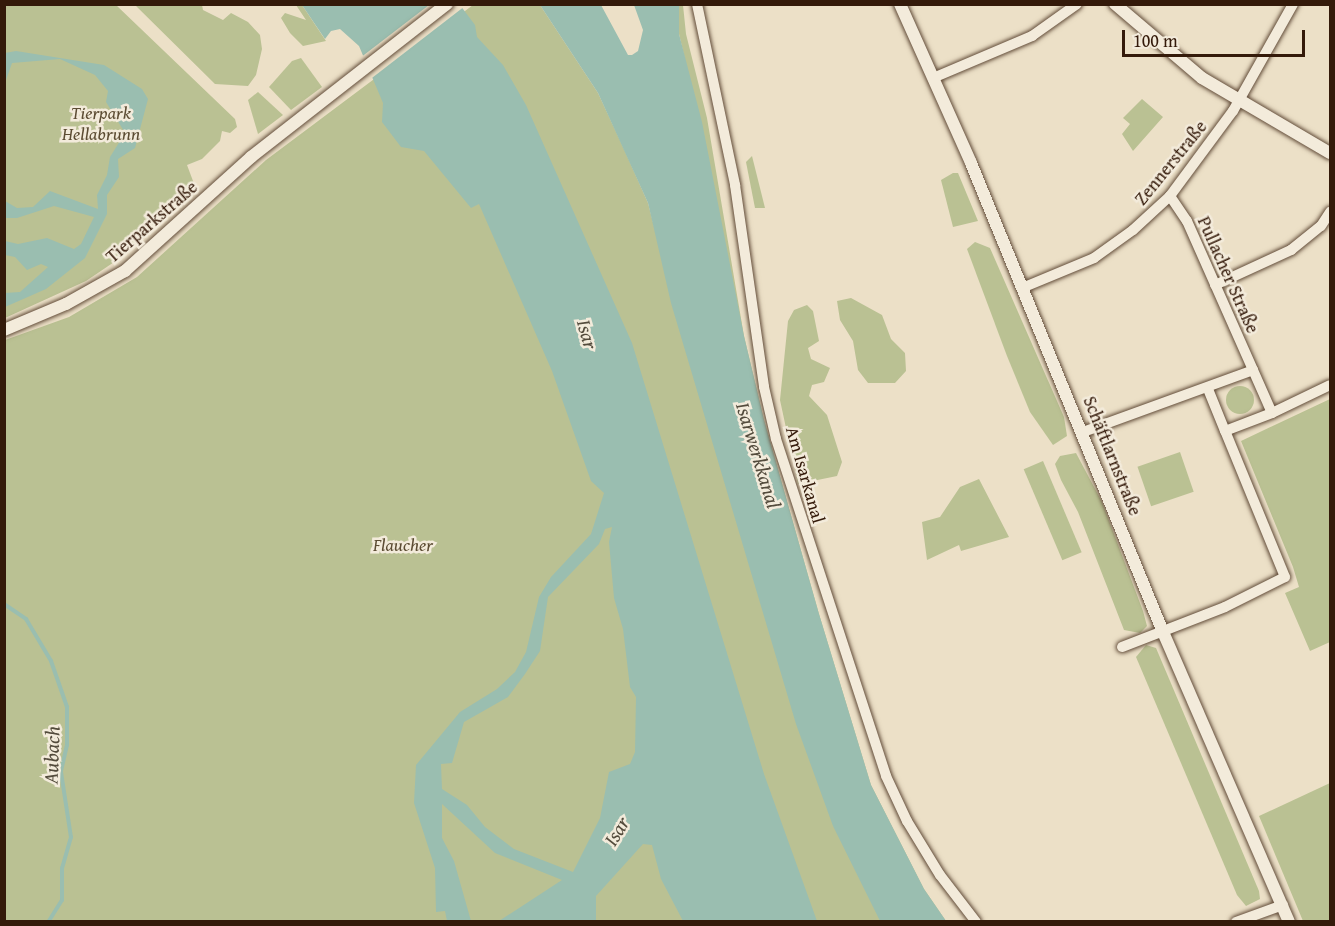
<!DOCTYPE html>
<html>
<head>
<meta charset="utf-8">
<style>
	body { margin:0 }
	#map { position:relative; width:1335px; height:926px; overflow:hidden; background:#ece0c7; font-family:"Gentium Book Plus",serif }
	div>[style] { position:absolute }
	.green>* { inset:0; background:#bac193; transform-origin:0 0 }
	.round { border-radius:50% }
	.water>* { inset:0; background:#9abeb0 }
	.pier>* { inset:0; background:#ece0c7 }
	.stream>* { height:4px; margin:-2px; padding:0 2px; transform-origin:2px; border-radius:2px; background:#9abeb0 }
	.roads { filter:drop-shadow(0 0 2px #624c39) drop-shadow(0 0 2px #624c39) }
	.minor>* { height:10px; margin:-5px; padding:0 5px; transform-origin:5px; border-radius:5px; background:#f3ebdb }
	.tertiary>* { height:12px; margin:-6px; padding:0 6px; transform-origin:6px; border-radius:6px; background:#f3ebdb }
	span { translate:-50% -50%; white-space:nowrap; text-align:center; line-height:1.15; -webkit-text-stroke:5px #f3ebdb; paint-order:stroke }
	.park-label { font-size:18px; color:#5c4c33; font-style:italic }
	.street-label { font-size:18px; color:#341a0a }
	.water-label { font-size:20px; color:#534b3c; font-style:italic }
	.frame { position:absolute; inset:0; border:6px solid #341a0a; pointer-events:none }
	.scale { position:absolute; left:1122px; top:30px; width:183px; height:27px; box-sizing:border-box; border:3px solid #341a0a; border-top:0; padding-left:8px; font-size:18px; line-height:21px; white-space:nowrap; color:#341a0a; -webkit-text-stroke:4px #f3ebdb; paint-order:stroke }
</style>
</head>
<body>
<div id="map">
	<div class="green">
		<i style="clip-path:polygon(4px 5px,116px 5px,235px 119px,237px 127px,230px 133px,222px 131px,220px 141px,202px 159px,187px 165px,196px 189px,129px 252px,86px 281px,5px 318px)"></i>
		<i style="clip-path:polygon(135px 5px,202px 5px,203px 10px,223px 20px,231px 13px,248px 22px,260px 35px,262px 49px,256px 75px,248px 86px,215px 84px)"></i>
		<i style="clip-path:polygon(296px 5px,302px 5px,326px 41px,303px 46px,290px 33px,281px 18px,285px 13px,306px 20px)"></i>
		<i style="clip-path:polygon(473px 5px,540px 5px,598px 93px,624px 149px,648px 203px,666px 273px,710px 167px,679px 34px,679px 5px,683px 5px,686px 34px,707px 118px,744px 336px,764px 420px,819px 614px,871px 785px,924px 889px,946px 921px,5px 922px,5px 340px,69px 317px,137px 277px,266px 160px)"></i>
		<i style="clip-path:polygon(301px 58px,322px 87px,291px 110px,269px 87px,292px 61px)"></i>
		<i style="clip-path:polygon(258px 92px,283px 115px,258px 134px,248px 100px)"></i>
		<i style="clip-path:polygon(1142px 99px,1163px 117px,1133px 151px,1122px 134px,1130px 124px,1123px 118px)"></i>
		<i style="clip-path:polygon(752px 156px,765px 208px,755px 208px,746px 162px)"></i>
		<i style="clip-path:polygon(953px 173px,958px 173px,978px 221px,953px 227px,941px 180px)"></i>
		<i style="clip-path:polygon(975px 242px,990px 248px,1064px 417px,1067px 436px,1053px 445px,1030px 412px,1007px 356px,967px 249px)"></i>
		<i style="clip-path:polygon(851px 298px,882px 315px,891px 339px,905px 353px,906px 371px,895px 383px,868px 383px,858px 370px,853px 341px,840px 320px,837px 301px)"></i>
		<i style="clip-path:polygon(807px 305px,813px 311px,819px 341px,808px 348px,811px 359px,830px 368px,824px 382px,812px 385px,809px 396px,827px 415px,842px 462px,837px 476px,798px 484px,780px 400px,788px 321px,794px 310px)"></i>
		<i class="round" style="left:1226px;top:386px;width:28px;height:28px"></i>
		<i style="clip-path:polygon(1330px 399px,1330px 642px,1310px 651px,1285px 593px,1299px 587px,1293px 567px,1241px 441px)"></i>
		<i style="left:1180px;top:452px;width:42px;height:45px;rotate:71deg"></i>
		<i style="clip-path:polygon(1076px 453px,1102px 502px,1143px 611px,1147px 626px,1140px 633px,1124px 630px,1078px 512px,1061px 480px,1055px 464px,1060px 456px)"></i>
		<i style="left:1043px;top:461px;width:99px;height:21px;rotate:67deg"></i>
		<i style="clip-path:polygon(979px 479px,1009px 537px,961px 551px,959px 545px,927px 560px,922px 522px,940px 517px,960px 487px)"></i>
		<i style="clip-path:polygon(1146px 645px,1156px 648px,1259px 891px,1260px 899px,1246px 906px,1237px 895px,1136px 657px)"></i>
		<i style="clip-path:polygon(1330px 783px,1330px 921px,1303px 921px,1259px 816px)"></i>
	</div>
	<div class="water">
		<i style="clip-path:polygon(evenodd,302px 5px,460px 5px,475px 25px,477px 37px,503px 65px,526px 105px,632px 343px,764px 774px,817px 921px,683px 921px,661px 879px,652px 845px,643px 844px,596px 896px,596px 921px,499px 921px,562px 880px,495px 853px,442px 804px,442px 838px,454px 861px,471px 921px,447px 921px,445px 911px,436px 912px,435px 868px,414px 803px,416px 765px,460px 712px,497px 689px,515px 672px,526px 652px,539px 597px,551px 577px,591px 534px,604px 493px,591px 481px,552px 371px,479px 204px,471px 208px,424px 151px,401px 147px,382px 122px,383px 103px,359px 46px,340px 29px,331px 31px,325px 39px,302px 5px,612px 527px,609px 542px,614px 598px,623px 629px,630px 687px,636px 697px,635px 752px,630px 764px,609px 772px,600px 818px,573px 872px,514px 849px,485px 827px,467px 805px,442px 789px,441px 764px,452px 763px,464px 722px,508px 697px,525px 674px,540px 651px,548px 597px,599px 544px,605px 529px,612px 527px)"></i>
		<i style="clip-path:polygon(540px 5px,601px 5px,628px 55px,632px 55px,638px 51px,643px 30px,634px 5px,679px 5px,679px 34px,702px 122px,744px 336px,764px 420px,819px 614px,871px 785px,924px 889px,946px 921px,880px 921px,833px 826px,796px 724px,671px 303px,648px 203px,598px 93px)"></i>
		<i style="clip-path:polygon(16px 51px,104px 65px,142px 89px,148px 99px,135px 148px,118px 159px,119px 177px,107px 195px,107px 214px,85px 258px,46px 289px,5px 307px,5px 293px,20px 292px,48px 267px,41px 264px,27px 270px,15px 257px,5px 255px,5px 241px,18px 244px,47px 238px,74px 249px,81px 244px,94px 217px,54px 206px,17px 218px,5px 218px,5px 201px,17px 208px,33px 207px,50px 191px,98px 209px,97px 195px,107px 175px,110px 157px,125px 133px,106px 102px,108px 91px,95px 75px,60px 59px,12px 63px,5px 83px,5px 53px)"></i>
	</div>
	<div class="pier">
		<i style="clip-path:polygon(429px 5px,465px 6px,368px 81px,360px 58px)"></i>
	</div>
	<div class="stream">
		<i style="left:4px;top:604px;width:27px;rotate:34deg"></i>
		<i style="left:26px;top:619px;width:49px;rotate:59.2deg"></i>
		<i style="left:51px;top:661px;width:49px;rotate:70.8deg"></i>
		<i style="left:67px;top:707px;width:38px;rotate:90deg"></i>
		<i style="left:67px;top:745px;width:28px;rotate:103deg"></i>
		<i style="left:61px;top:772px;width:66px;rotate:81.3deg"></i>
		<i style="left:71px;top:837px;width:32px;rotate:106deg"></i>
		<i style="left:62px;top:868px;width:32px;rotate:90deg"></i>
		<i style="left:62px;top:900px;width:26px;rotate:122deg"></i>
	</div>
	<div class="roads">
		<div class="minor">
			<i style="left:697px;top:4px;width:185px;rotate:78.1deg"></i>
			<i style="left:735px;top:185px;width:204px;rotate:81.8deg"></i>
			<i style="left:764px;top:387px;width:53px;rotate:77deg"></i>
			<i style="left:776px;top:439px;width:354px;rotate:71.9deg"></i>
			<i style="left:886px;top:776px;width:50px;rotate:65deg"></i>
			<i style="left:907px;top:821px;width:63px;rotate:58.6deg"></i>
			<i style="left:940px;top:875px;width:59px;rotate:52.5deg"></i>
			<i style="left:933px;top:78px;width:108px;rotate:-23deg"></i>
			<i style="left:1032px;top:36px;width:55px;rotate:-35.4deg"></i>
			<i style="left:1170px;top:196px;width:30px;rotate:56deg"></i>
			<i style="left:1187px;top:221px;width:163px;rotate:66.1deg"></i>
			<i style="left:1215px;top:285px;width:84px;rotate:-24.7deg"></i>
			<i style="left:1291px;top:250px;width:38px;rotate:-39deg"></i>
			<i style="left:1321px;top:226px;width:17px;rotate:-57deg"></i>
			<i style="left:1022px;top:288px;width:78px;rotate:-22.6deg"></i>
			<i style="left:1094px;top:258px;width:48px;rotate:-35.7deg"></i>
			<i style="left:1133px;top:230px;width:50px;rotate:-42.6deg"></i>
			<i style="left:1170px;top:196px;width:106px;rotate:-53.5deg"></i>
			<i style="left:1233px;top:111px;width:123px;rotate:-60.7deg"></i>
			<i style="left:1272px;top:413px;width:64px;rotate:-25.8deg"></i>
			<i style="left:1083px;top:432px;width:181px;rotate:-20deg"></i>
			<i style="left:1253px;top:370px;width:47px;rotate:66.2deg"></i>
			<i style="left:1272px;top:413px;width:50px;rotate:159deg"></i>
			<i style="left:1225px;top:431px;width:45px;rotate:-112deg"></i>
			<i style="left:1122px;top:647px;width:110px;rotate:-21.2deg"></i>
			<i style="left:1225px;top:607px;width:67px;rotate:-26.6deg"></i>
			<i style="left:1285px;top:577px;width:158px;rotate:-112.3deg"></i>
			<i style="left:1236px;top:922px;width:50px;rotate:-19.9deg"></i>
		</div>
		<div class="tertiary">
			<i style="left:900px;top:4px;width:174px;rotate:65.9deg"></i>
			<i style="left:971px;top:163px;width:507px;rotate:67.74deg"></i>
			<i style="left:1163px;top:632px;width:316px;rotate:66.5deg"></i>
			<i style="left:1115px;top:4px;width:114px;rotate:40.4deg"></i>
			<i style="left:1202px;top:78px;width:148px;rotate:30.4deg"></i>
			<i style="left:4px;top:330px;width:67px;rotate:-22.8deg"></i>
			<i style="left:66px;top:304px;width:68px;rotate:-29.2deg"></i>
			<i style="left:125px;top:271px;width:170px;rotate:-42.1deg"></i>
			<i style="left:251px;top:157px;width:249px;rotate:-38deg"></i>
		</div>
	</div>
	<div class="park-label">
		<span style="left:101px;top:124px">Tierpark<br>Hellabrunn</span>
		<span style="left:403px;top:545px">Flaucher</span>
	</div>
	<div class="street-label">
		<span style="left:1171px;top:163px;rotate:-51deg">Zennerstraße</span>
		<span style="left:152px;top:222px;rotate:-41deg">Tierparkstraße</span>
		<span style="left:1228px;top:275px;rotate:66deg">Pullacher Straße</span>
		<span style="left:1112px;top:456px;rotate:68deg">Schäftlarnstraße</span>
		<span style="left:805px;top:475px;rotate:74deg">Am Isarkanal</span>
	</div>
	<div class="water-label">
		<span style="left:588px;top:334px;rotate:74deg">Isar</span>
		<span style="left:759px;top:455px;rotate:73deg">Isarwerkkanal</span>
		<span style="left:51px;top:755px;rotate:-88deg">Aubach</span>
		<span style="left:616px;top:831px;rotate:-59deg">Isar</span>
	</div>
	<div class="frame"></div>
	<div class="scale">100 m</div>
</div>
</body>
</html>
